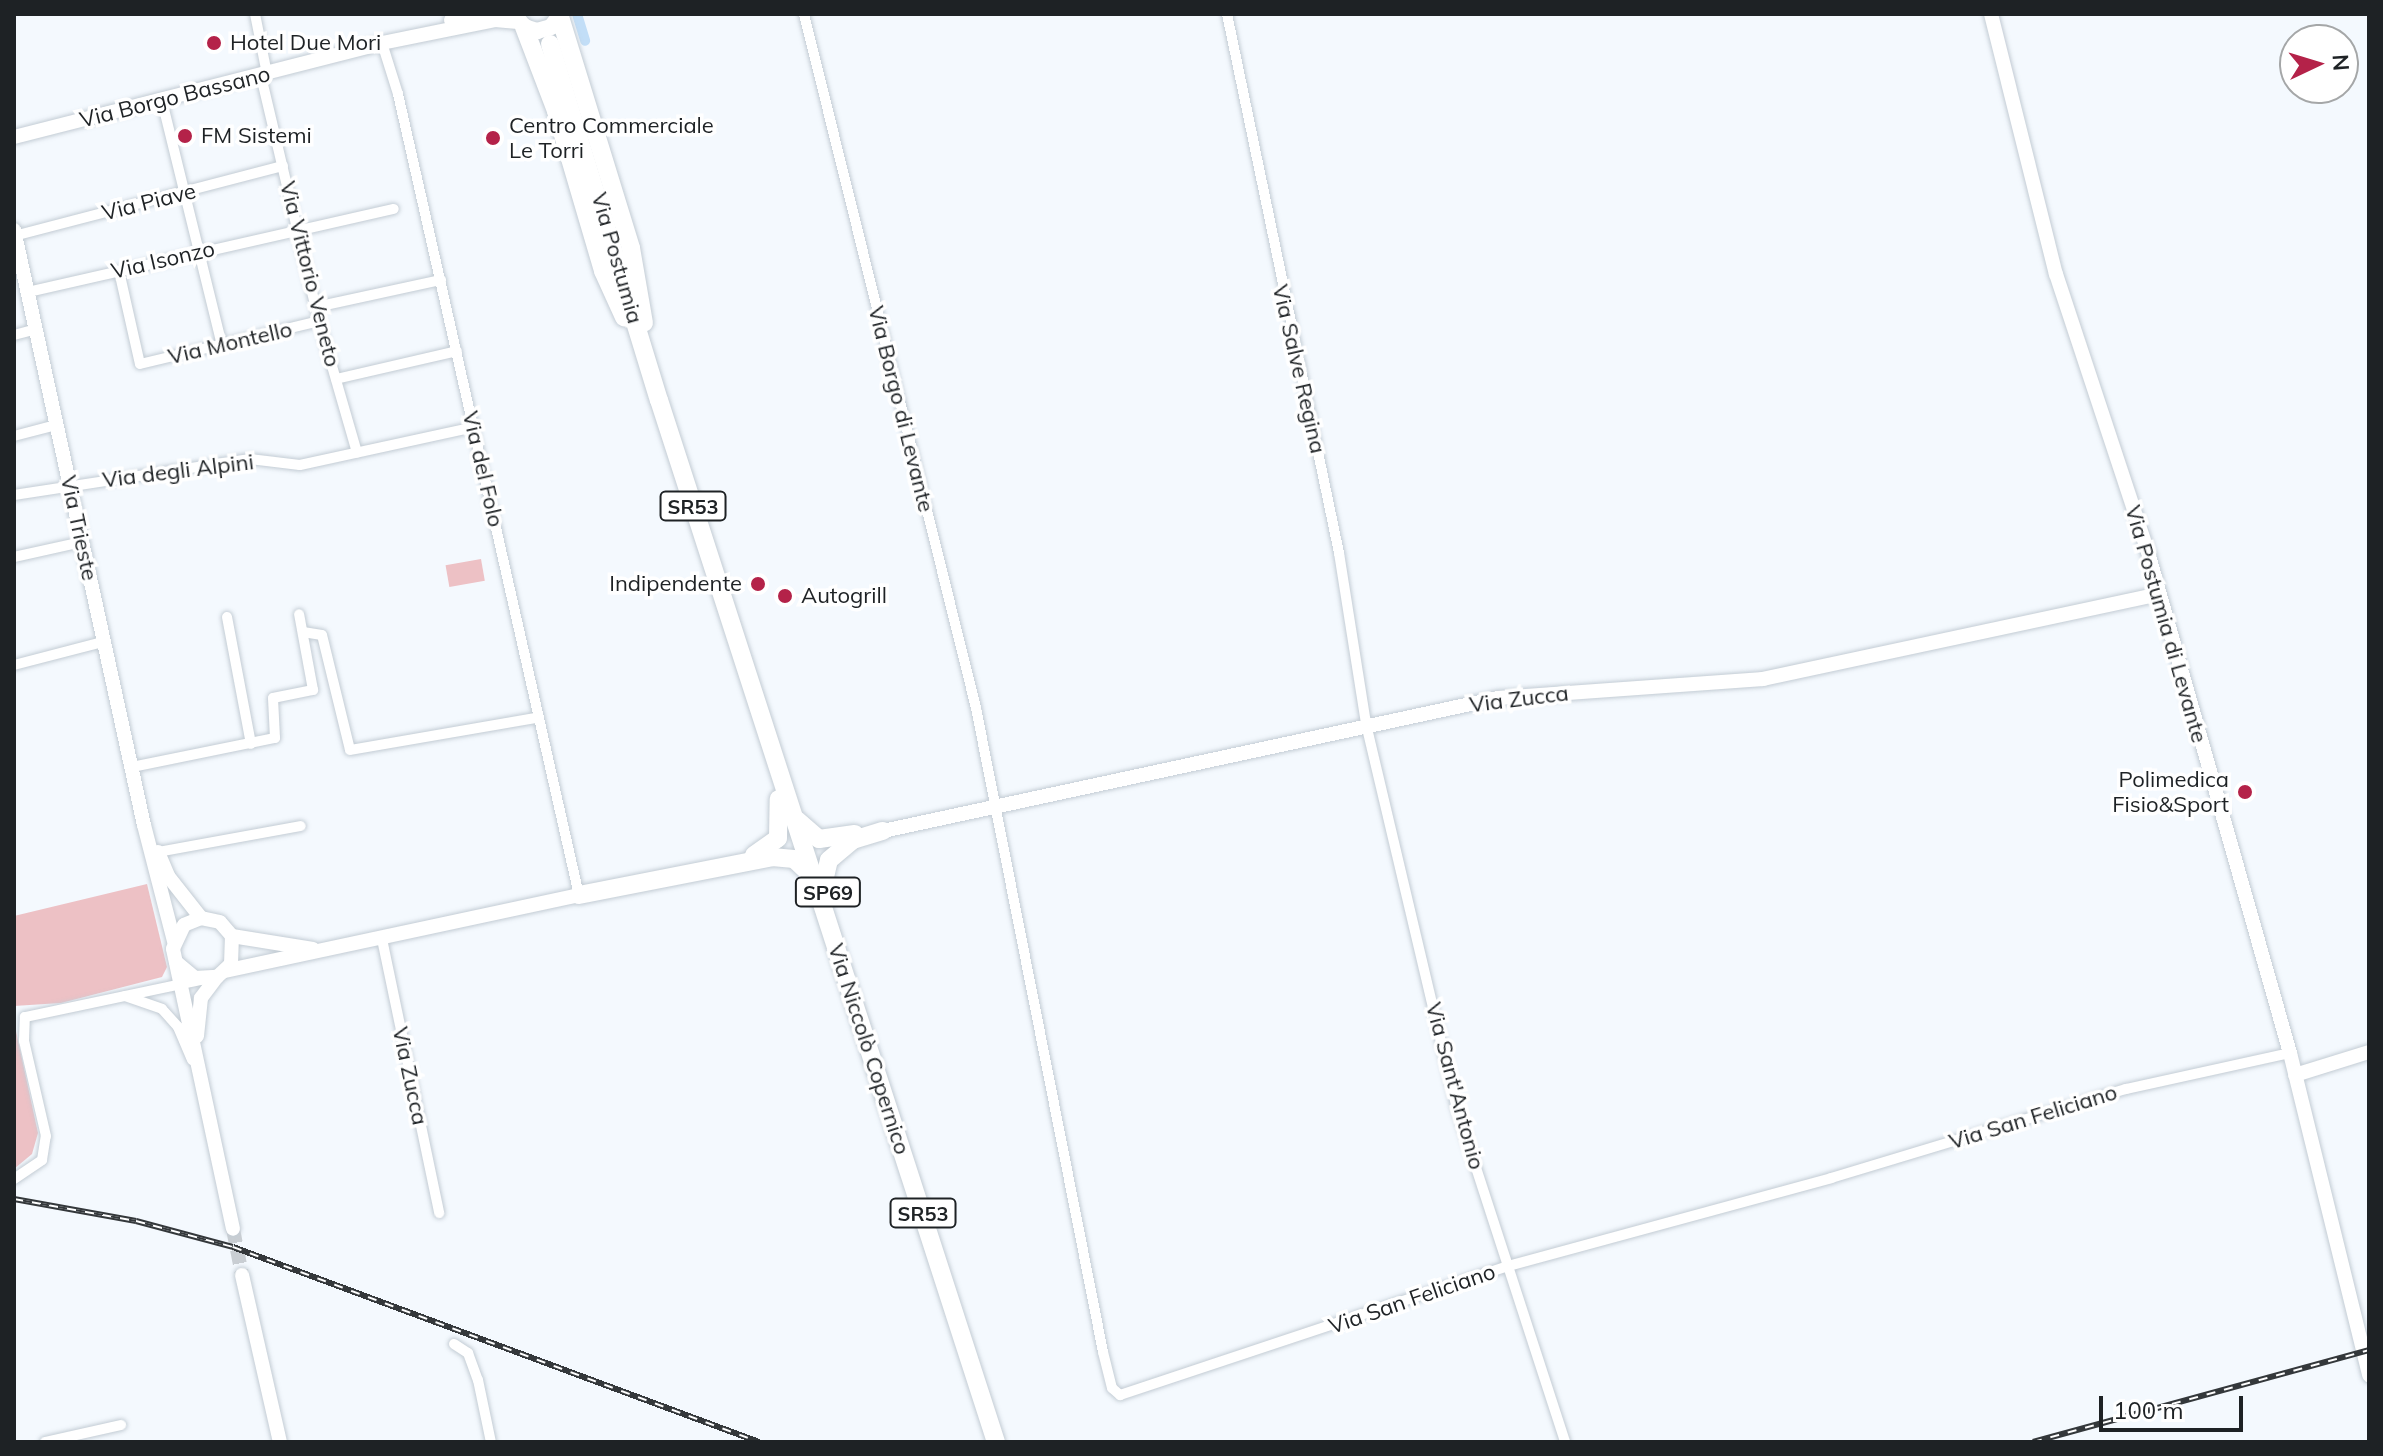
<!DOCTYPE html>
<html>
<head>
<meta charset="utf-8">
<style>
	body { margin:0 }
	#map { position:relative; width:2383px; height:1456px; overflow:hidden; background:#f4f9fe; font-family:Mulish,sans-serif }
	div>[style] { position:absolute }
	.green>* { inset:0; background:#edc1c5; transform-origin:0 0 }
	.canal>* { height:10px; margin:-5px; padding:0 5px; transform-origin:5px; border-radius:5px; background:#c2def7 }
	.secondary-tunnel>* { height:14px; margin-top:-7px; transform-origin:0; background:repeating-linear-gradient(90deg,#c9ced3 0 14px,transparent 0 21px) }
	.roads { filter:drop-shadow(0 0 2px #c3ccd4) drop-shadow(0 0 2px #c3ccd4) }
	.street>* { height:10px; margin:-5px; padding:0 5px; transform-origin:5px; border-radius:5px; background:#fff }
	.secondary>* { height:14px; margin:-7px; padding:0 7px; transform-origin:7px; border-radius:7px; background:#fff }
	.primary>* { height:16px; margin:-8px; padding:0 8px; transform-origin:8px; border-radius:8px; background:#fff }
	.highway>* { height:18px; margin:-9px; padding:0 9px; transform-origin:9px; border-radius:9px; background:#fff }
	.rail>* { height:6px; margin-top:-3px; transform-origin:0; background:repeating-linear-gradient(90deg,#fff 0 9px,#34383b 0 18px); box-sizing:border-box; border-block:2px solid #34383b }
	.dots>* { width:22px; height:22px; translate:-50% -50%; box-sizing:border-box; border:4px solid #fff; border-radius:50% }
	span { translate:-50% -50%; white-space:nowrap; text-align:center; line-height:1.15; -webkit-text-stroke:7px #fff; paint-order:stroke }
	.shield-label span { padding:2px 6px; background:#fff; border:2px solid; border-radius:6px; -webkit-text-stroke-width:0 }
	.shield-label { font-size:20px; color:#1e2225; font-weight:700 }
	.poi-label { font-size:22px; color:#1e2225 }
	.left { translate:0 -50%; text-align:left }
	.right { translate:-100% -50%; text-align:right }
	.street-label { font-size:22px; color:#1e2225 }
	.frame { position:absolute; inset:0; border:16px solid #1e2225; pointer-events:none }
	.north { position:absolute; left:2279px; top:24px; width:80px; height:80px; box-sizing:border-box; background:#fff; border:2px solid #a5a7a8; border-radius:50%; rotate:86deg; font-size:22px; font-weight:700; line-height:32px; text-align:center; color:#1e2225 }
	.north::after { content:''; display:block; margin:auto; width:28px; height:36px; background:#b42249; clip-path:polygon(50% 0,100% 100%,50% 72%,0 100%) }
	.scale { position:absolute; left:2099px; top:1396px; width:144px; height:36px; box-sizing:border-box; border:4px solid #1e2225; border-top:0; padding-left:10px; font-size:24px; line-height:28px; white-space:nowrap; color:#1e2225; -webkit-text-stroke:6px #fff; paint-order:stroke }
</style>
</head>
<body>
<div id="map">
	<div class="green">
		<i style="left:481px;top:559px;width:22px;height:36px;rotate:80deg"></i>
		<i style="clip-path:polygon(147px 884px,167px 967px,162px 977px,61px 1003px,14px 1006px,14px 916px)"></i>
		<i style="clip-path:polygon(14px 1022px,38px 1133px,32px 1154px,14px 1169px)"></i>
	</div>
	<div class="canal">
		<i style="left:577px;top:14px;width:28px;rotate:73deg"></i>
	</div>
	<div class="secondary-tunnel">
		<i style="left:233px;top:1229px;width:47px;rotate:78.9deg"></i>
	</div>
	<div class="roads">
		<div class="street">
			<i style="left:255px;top:14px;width:61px;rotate:78.7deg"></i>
			<i style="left:804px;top:14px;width:715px;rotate:76.08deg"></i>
			<i style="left:976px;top:708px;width:656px;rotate:78.84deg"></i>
			<i style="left:1103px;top:1352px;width:37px;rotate:76deg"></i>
			<i style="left:1112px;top:1388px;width:11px;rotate:41deg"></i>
			<i style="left:1120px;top:1395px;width:409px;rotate:-18.4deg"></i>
			<i style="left:1508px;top:1266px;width:335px;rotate:-15.2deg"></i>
			<i style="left:1831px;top:1178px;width:308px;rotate:-16.8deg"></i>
			<i style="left:2126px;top:1089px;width:168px;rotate:-12.4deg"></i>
			<i style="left:1227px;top:14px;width:551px;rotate:78.26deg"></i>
			<i style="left:1339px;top:553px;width:173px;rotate:81deg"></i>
			<i style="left:1366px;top:724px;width:392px;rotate:76.7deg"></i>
			<i style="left:1456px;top:1106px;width:353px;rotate:72deg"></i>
			<i style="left:382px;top:43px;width:53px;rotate:72.6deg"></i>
			<i style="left:398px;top:94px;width:821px;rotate:77.27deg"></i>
			<i style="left:261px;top:76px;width:252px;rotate:76.7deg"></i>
			<i style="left:319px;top:321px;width:137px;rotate:73.9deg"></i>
			<i style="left:162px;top:101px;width:251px;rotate:76.2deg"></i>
			<i style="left:14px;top:236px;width:278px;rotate:-14.6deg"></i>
			<i style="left:119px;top:271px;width:95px;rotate:77.3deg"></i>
			<i style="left:140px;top:364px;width:184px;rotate:-13.5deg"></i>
			<i style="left:28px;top:292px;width:375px;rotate:-12.8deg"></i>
			<i style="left:316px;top:307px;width:128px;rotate:-12.2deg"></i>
			<i style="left:14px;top:335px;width:23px;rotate:-15deg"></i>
			<i style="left:336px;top:379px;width:124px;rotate:-13deg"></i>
			<i style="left:14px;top:436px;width:43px;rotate:-14.7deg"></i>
			<i style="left:14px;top:495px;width:239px;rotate:-8.7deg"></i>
			<i style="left:250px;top:459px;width:50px;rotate:6.8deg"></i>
			<i style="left:300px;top:465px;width:178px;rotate:-12.3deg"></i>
			<i style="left:14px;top:557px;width:70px;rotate:-12.4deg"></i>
			<i style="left:227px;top:617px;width:129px;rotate:79.3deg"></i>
			<i style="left:303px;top:632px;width:19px;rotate:9deg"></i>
			<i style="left:322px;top:635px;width:118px;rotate:76.3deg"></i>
			<i style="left:350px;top:750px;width:189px;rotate:-9.8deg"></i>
			<i style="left:14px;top:665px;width:92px;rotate:-14.5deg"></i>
			<i style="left:132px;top:767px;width:146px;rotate:-11.5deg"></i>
			<i style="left:275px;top:738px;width:40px;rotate:-92.9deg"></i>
			<i style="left:273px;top:698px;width:41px;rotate:-11.3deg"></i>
			<i style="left:313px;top:690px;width:77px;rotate:-100.4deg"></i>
			<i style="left:158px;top:852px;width:145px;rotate:-10.3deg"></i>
			<i style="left:382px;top:939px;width:280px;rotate:78.2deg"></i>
			<i style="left:125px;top:996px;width:39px;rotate:19deg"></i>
			<i style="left:162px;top:1009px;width:24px;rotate:48deg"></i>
			<i style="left:178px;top:1027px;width:36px;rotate:67deg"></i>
			<i style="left:14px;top:1179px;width:34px;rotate:-34deg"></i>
			<i style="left:42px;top:1160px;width:24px;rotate:-81deg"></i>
			<i style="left:46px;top:1136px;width:98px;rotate:-103deg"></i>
			<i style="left:24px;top:1041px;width:24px;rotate:-88deg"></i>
			<i style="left:25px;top:1017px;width:180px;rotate:-11.9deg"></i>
			<i style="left:454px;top:1344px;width:17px;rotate:33deg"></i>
			<i style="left:468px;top:1353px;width:29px;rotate:70deg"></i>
			<i style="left:478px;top:1380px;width:63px;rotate:78.2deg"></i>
			<i style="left:45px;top:1442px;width:78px;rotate:-12.6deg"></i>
		</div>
		<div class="secondary">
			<i style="left:1991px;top:14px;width:268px;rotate:76deg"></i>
			<i style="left:2056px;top:274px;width:297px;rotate:71.7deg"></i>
			<i style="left:2149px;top:556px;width:517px;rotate:74.16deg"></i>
			<i style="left:2290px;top:1053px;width:332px;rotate:76.2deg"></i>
			<i style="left:451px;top:20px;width:25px;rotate:-14deg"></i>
			<i style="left:14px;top:137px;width:380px;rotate:-14.3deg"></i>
			<i style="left:382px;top:43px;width:115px;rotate:-11.5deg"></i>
			<i style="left:495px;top:20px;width:23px;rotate:5deg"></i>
			<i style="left:14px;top:230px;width:609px;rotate:77.68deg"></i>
			<i style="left:144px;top:825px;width:120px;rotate:75.5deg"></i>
			<i style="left:883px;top:831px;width:629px;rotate:-12.2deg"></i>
			<i style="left:1498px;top:698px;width:266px;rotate:-4.1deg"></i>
			<i style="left:1763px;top:679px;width:404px;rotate:-12.1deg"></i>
			<i style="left:158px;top:852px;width:26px;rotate:67deg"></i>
			<i style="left:168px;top:876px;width:53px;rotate:51.8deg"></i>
			<i style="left:232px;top:936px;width:82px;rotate:9.1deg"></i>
			<i style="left:176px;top:962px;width:25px;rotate:40deg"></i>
			<i style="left:195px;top:978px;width:22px;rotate:-3deg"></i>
			<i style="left:217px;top:977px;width:19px;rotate:-43deg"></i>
			<i style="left:231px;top:964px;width:28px;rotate:-88deg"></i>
			<i style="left:232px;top:936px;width:18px;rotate:-131deg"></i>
			<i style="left:220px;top:922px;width:19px;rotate:-168deg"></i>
			<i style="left:201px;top:918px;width:18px;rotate:158deg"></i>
			<i style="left:184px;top:925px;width:26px;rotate:115deg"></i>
			<i style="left:173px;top:949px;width:286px;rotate:77.9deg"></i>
			<i style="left:225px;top:971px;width:362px;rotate:-12.1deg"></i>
			<i style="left:197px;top:1036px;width:38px;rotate:-84deg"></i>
			<i style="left:201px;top:998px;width:26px;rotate:-53deg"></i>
			<i style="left:2295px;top:1075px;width:77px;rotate:-17.3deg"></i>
			<i style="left:242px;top:1275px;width:171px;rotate:77.2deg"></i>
		</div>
		<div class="primary">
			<i style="left:514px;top:14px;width:16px;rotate:52deg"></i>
			<i style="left:524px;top:27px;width:14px;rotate:17deg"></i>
			<i style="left:537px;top:31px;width:15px;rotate:-16deg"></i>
			<i style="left:551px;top:27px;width:16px;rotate:-52deg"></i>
		</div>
		<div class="highway">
			<i style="left:560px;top:17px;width:242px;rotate:72.9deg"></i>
			<i style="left:631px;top:248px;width:76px;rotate:80.2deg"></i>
			<i style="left:524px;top:27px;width:90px;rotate:69.1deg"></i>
			<i style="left:556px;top:111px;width:167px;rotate:73.6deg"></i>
			<i style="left:603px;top:271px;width:51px;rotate:65.5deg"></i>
			<i style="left:550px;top:44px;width:372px;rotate:73deg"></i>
			<i style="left:659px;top:400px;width:1095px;rotate:72.08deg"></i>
			<i style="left:797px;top:820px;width:29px;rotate:41deg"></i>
			<i style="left:819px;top:839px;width:36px;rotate:-8deg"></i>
			<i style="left:754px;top:855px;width:29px;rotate:-35deg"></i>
			<i style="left:778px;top:838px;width:39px;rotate:-89deg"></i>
			<i style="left:579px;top:895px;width:197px;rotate:-11.1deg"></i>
			<i style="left:772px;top:857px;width:22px;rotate:5deg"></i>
			<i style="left:794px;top:859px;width:25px;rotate:43deg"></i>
			<i style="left:829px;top:896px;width:19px;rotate:-102deg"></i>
			<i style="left:825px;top:877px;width:17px;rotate:-77deg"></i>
			<i style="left:829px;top:860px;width:31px;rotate:-40deg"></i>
			<i style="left:853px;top:840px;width:31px;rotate:-17deg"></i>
		</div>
	</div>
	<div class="rail">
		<i style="left:14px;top:1199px;width:124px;rotate:10.2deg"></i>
		<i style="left:136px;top:1221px;width:100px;rotate:15deg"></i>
		<i style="left:233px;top:1247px;width:561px;rotate:20.34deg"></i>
		<i style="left:2033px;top:1442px;width:348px;rotate:-15.3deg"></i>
	</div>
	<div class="dots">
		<i style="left:214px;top:43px;background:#b42249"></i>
		<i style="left:185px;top:136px;background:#b42249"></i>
		<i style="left:493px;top:138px;background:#b42249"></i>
		<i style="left:758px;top:584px;background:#b42249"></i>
		<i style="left:785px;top:596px;background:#b42249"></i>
		<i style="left:2245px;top:792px;background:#b42249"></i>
	</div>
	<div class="shield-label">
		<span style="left:693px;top:506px">SR53</span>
		<span style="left:828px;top:892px">SP69</span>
		<span style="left:923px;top:1213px">SR53</span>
	</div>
	<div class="poi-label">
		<span class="left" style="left:230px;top:43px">Hotel Due Mori</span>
		<span class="left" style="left:509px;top:138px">Centro Commerciale<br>Le Torri</span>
		<span class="left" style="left:201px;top:136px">FM Sistemi</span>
		<span class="right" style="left:742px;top:584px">Indipendente</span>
		<span class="left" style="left:801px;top:596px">Autogrill</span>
		<span class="right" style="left:2229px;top:792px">Polimedica<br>Fisio&amp;Sport</span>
	</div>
	<div class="street-label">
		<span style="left:175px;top:97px;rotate:-14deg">Via Borgo Bassano</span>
		<span style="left:149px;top:202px;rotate:-14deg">Via Piave</span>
		<span style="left:617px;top:258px;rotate:74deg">Via Postumia</span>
		<span style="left:163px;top:260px;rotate:-13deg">Via Isonzo</span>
		<span style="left:310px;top:274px;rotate:76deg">Via Vittorio Veneto</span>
		<span style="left:230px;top:343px;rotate:-13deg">Via Montello</span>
		<span style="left:1299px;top:369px;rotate:77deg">Via Salve Regina</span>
		<span style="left:901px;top:409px;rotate:76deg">Via Borgo di Levante</span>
		<span style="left:483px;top:469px;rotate:77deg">Via del Folo</span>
		<span style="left:178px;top:471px;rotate:-7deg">Via degli Alpini</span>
		<span style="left:79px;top:528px;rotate:78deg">Via Trieste</span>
		<span style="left:2166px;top:624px;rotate:74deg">Via Postumia di Levante</span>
		<span style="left:1519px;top:699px;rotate:-7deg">Via Zucca</span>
		<span style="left:869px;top:1049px;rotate:72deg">Via Niccolò Copernico</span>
		<span style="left:410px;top:1076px;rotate:78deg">Via Zucca</span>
		<span style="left:1455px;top:1086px;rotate:75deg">Via Sant'Antonio</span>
		<span style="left:2033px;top:1117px;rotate:-17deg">Via San Feliciano</span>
		<span style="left:1412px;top:1299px;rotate:-19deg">Via San Feliciano</span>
	</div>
	<div class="frame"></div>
	<div class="north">N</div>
	<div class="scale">100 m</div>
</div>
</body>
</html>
